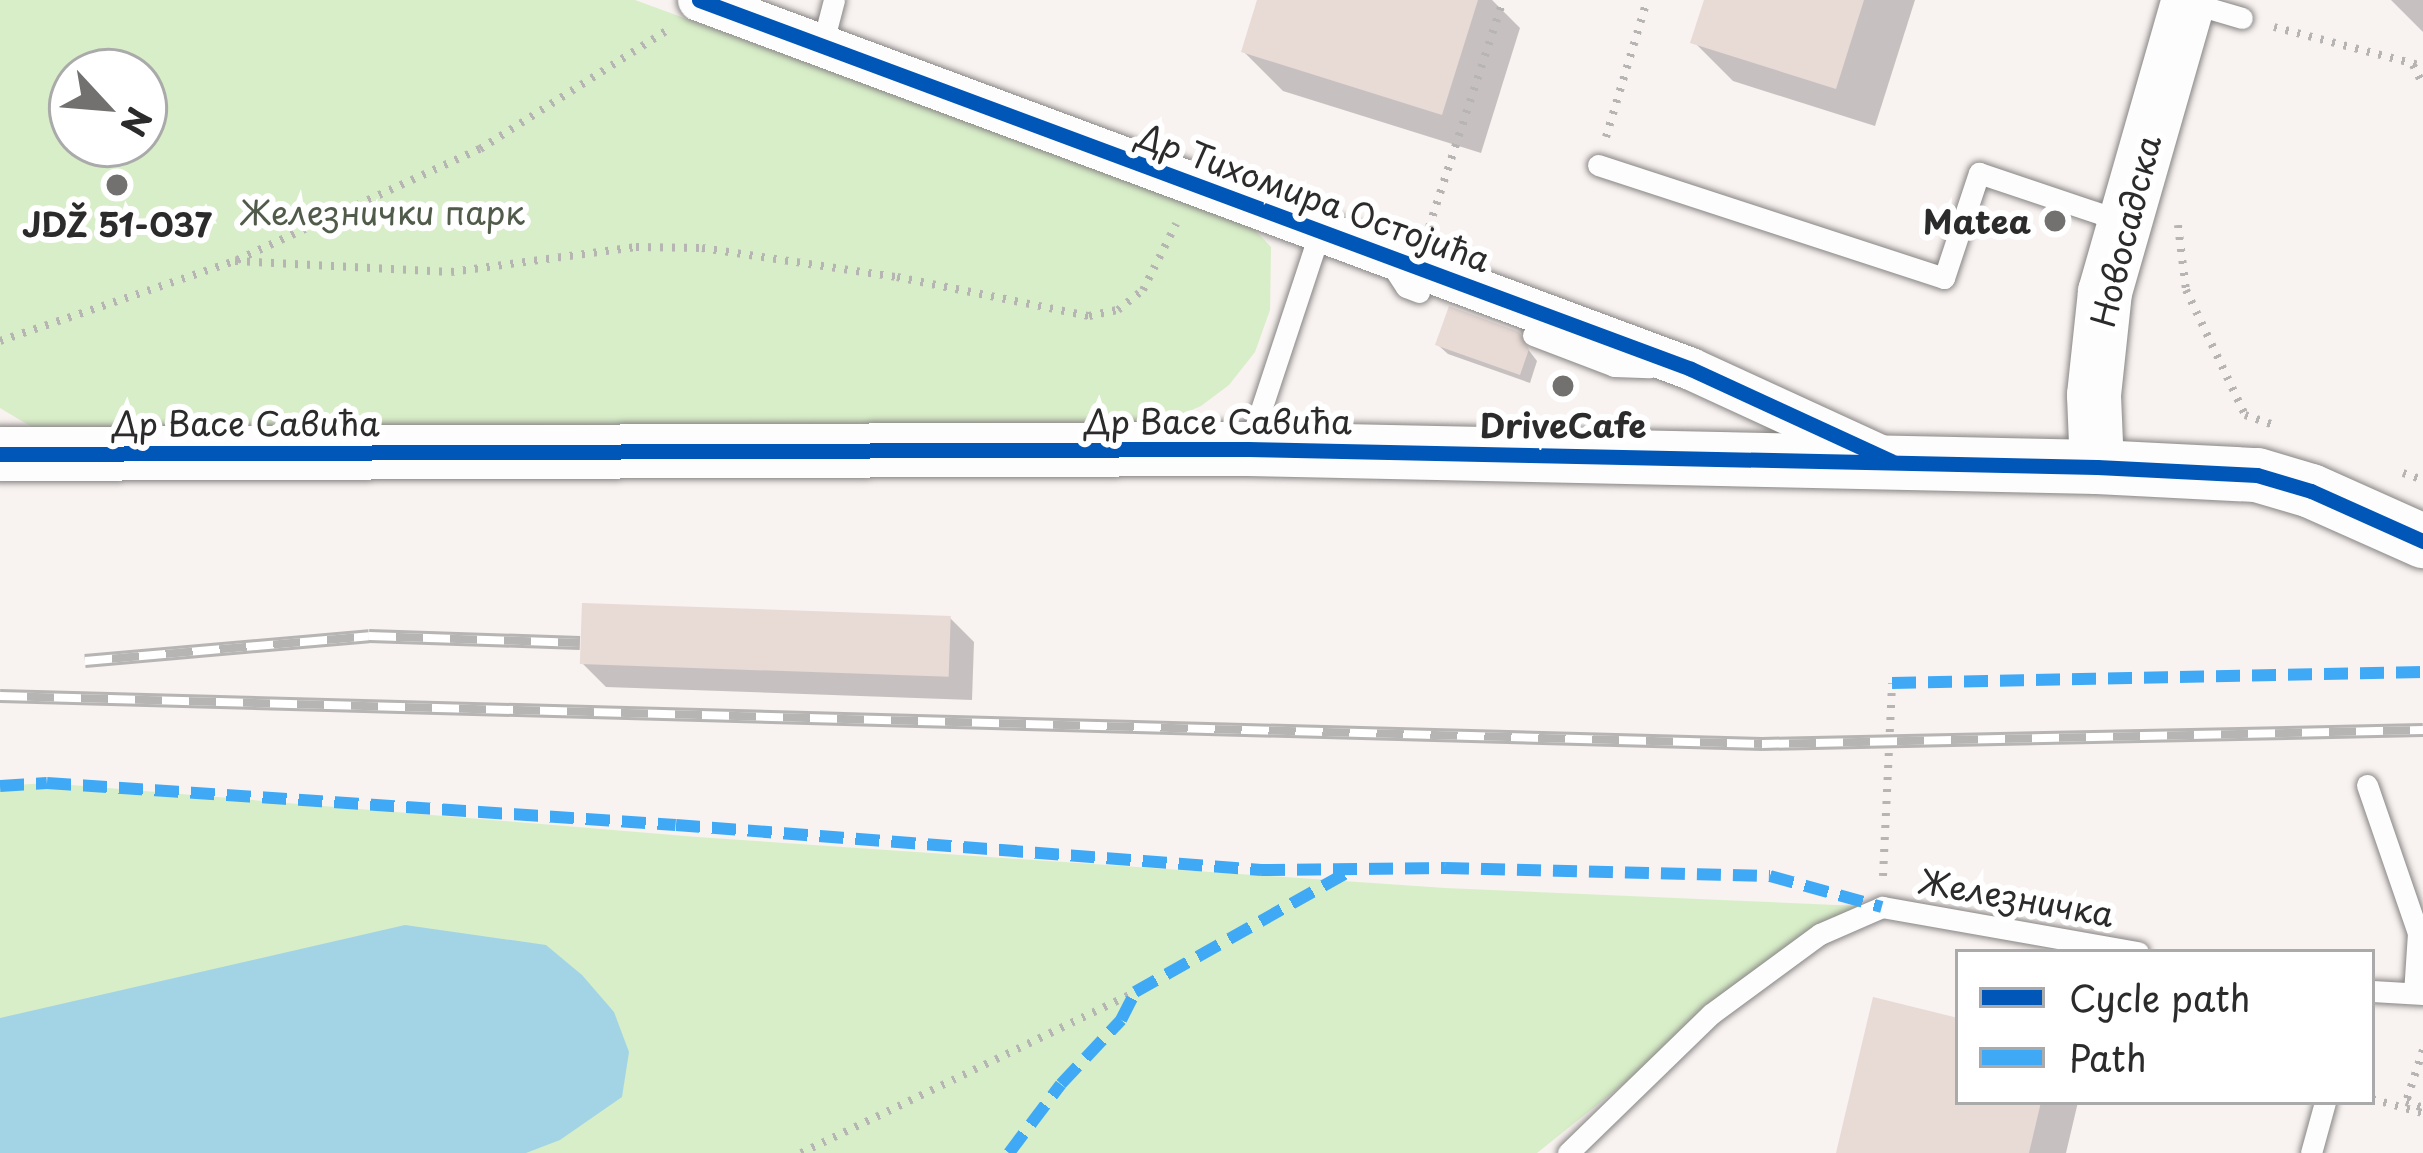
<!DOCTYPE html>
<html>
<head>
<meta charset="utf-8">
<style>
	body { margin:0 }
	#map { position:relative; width:2423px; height:1153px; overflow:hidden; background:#f8f2f0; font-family:"Playpen Sans",sans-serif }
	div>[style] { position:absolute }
	.green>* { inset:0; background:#d8eec8 }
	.water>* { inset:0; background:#a3d4e5 }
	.shadow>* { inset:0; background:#0003 }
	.building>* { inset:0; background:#e8dad5; transform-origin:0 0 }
	.path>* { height:8px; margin-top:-4px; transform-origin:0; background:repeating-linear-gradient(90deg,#b6b5b4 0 3px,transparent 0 12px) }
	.roads { filter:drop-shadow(0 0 3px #878584) drop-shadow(0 0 3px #878584) }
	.service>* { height:21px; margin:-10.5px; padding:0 10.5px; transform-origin:10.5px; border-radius:10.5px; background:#fefdfd }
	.minor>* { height:42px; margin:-21px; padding:0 21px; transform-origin:21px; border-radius:21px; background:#fefdfd }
	.tertiary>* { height:54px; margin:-27px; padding:0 27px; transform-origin:27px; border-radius:27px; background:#fefdfd }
	.rail>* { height:14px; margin-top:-7px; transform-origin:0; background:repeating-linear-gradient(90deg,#fff 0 27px,#b6b5b4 0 54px); box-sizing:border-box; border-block:3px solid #b6b5b4 }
	.quiet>* { height:12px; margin-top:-6px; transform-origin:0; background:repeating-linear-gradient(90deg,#3fa9f5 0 24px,transparent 0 36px) }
	.cycleway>* { height:15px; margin:-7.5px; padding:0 7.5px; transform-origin:7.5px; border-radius:7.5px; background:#0057b8 }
	.dots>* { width:33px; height:33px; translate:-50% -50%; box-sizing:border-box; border:6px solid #fff; border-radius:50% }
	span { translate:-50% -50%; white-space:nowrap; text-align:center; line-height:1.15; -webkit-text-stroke:12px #fff; paint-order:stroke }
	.street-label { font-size:33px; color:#2b2b2b }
	.park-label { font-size:33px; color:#505b4a }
	.poi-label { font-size:33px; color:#2b2b2b; font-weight:700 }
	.right { translate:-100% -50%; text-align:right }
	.legend { position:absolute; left:1955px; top:949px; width:420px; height:156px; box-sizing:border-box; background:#fff; border:3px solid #aaa; margin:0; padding:15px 21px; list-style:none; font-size:36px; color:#2b2b2b }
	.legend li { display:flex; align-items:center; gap:24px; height:60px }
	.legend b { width:60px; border:3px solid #aaa }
	.north { position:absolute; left:48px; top:48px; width:120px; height:120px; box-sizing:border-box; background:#fff; border:3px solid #aaa; border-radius:50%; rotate:116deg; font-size:33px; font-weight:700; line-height:48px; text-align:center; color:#2b2b2b }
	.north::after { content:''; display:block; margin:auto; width:42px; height:54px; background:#737170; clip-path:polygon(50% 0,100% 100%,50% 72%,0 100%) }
</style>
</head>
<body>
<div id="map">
	<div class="green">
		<i style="clip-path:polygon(evenodd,0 0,635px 0,1251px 226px,1271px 247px,1270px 310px,1255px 352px,1229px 385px,1201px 406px,1164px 422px,32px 427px,0 408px,0 0,72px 72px,144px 72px,144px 144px,72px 144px,72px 72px)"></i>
		<i style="clip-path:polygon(47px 783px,697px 837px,1445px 888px,1882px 907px,1711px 1014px,1537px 1153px,0 1153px,0 786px)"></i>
	</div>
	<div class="water">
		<i style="clip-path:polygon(405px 925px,546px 945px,582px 975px,614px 1012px,629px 1052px,622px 1097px,560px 1140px,526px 1153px,0 1153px,0 1018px)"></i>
	</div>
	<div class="shadow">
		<i style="clip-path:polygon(1260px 0,1492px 0,1520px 28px,1481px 153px,1283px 91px,1244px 52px)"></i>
		<i style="clip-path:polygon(1707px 0,1915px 0,1875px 126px,1733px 81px,1694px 42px)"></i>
		<i style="clip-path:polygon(2391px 0,2423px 0,2423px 32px)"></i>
		<i style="clip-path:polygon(1517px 335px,1537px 361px,1530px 383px,1448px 354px,1438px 345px)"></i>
		<i style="clip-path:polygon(950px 618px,974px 642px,972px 700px,606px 687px,582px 663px)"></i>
		<i style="clip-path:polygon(1958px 1021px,1958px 1102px,2078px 1102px,2066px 1153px,1839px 1153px)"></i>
	</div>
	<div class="building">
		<i style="clip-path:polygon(1257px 0,1478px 0,1442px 115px,1241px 52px)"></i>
		<i style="clip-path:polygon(1704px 0,1864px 0,1836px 89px,1690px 43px)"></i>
		<i style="clip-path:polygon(1449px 306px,1519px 332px,1529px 349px,1520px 375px,1435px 345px)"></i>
		<i style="left:582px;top:603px;width:369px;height:61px;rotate:2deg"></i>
		<i style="clip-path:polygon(1873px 997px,1958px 1018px,1958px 1102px,2041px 1102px,2029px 1153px,1836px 1153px)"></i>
	</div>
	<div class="path">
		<i style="left:2274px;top:27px;width:154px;rotate:14.7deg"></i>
		<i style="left:2413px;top:65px;width:22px;rotate:63deg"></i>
		<i style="left:1606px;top:137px;width:143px;rotate:-73.3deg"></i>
		<i style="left:2178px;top:225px;width:65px;rotate:83deg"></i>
		<i style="left:2186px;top:290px;width:138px;rotate:64.7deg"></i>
		<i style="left:2245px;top:415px;width:28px;rotate:19deg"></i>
		<i style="left:1429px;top:227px;width:239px;rotate:-71.9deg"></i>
		<i style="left:237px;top:260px;width:267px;rotate:-24.6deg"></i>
		<i style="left:480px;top:149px;width:227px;rotate:-32.4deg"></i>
		<i style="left:0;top:341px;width:248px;rotate:-18.8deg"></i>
		<i style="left:235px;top:261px;width:216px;rotate:2.9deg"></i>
		<i style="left:451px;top:272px;width:187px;rotate:-7.7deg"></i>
		<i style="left:636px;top:247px;width:66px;rotate:0.9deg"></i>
		<i style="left:702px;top:248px;width:197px;rotate:8.5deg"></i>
		<i style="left:897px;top:277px;width:196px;rotate:11.5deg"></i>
		<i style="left:1089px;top:316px;width:30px;rotate:-12deg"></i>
		<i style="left:1118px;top:310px;width:32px;rotate:-39deg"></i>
		<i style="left:1143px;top:290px;width:74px;rotate:-63.4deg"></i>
		<i style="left:2403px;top:473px;width:21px;rotate:19deg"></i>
		<i style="left:1883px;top:876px;width:193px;rotate:-87.3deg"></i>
		<i style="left:2423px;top:1050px;width:55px;rotate:108.1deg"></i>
		<i style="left:2406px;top:1102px;width:18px;rotate:19deg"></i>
		<i style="left:2372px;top:1099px;width:53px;rotate:15.4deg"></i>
		<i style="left:801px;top:1153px;width:371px;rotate:-25.7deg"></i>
	</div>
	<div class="roads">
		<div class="service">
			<i style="left:2191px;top:3px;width:53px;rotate:16.4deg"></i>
			<i style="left:822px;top:46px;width:48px;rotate:-75.4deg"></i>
			<i style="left:1598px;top:165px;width:364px;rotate:18.1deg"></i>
			<i style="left:1944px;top:278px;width:111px;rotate:-71.6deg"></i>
			<i style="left:1979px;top:173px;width:151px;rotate:18.6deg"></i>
			<i style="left:1391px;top:264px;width:27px;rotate:57deg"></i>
			<i style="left:1406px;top:287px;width:14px;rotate:21deg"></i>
			<i style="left:1533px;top:335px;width:87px;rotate:20.9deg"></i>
			<i style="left:1614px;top:366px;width:35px;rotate:2deg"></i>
			<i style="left:1248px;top:449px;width:230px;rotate:-71.7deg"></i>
			<i style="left:2367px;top:785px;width:157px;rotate:71deg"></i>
			<i style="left:2418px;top:933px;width:60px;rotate:93.8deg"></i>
			<i style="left:2372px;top:991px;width:51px;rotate:3.4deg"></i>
			<i style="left:1568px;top:1153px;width:199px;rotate:-44.2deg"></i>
			<i style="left:1711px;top:1014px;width:135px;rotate:-36.3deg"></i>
			<i style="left:1820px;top:934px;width:68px;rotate:-23.5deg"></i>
			<i style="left:1882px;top:907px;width:260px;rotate:10deg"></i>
			<i style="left:2311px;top:1153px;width:53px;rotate:-74.6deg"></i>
		</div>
		<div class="minor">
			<i style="left:699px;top:0;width:1058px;rotate:20.4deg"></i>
			<i style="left:1691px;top:369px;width:218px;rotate:24.7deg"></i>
		</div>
		<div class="tertiary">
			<i style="left:0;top:454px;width:1248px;rotate:-0.23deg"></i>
			<i style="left:1248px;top:449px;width:849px;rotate:1.21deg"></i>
			<i style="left:2097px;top:467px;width:160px;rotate:2.9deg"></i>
			<i style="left:2257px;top:475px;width:56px;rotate:16.5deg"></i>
			<i style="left:2311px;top:491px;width:123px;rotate:24.1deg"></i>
			<i style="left:2097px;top:467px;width:72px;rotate:-92.4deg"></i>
			<i style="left:2094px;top:395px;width:104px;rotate:-83.9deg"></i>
			<i style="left:2105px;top:292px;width:304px;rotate:-74deg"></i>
		</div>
	</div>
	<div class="rail">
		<i style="left:85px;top:661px;width:285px;rotate:-5deg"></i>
		<i style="left:369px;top:636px;width:211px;rotate:1.9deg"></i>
		<i style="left:0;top:696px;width:1763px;rotate:1.56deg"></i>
		<i style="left:1762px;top:744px;width:661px;rotate:-1.21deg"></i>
	</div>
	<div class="quiet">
		<i style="left:1892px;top:683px;width:531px;rotate:-1.19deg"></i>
		<i style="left:0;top:786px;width:47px;rotate:-3.7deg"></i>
		<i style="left:47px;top:783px;width:630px;rotate:3.82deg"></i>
		<i style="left:676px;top:825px;width:587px;rotate:4.4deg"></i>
		<i style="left:1261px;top:870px;width:184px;rotate:-0.6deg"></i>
		<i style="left:1445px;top:868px;width:325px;rotate:1.4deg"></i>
		<i style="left:1770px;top:876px;width:116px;rotate:15.5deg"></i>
		<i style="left:1009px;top:1153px;width:86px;rotate:-53deg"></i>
		<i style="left:1061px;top:1084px;width:88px;rotate:-46.8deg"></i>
		<i style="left:1121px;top:1020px;width:31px;rotate:-63deg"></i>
		<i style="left:1135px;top:992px;width:244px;rotate:-29.4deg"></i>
	</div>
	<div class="cycleway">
		<i style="left:699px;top:0;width:1058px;rotate:20.4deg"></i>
		<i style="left:1691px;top:369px;width:220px;rotate:24.7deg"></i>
		<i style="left:0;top:454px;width:1248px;rotate:-0.23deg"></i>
		<i style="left:1248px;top:449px;width:849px;rotate:1.21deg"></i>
		<i style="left:2097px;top:467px;width:160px;rotate:2.9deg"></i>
		<i style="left:2257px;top:475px;width:56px;rotate:16.5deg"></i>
		<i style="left:2311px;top:491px;width:123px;rotate:24.1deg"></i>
	</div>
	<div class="dots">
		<i style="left:117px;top:185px;background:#737170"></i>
		<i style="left:2055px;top:221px;background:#737170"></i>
		<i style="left:1563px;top:386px;background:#737170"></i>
	</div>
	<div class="street-label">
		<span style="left:1314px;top:197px;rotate:20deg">Др Тихомира Остојића</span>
		<span style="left:2125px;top:231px;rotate:-76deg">Новосадска</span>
		<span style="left:1218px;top:421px">Др Васе Савића</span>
		<span style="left:246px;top:423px">Др Васе Савића</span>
		<span style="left:2016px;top:897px;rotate:10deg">Железничка</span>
	</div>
	<div class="park-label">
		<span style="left:382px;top:212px">Железнички парк</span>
	</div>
	<div class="poi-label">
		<span class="right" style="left:2031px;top:221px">Matea</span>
		<span style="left:117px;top:224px">JDŽ 51-037</span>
		<span style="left:1563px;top:425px">DriveCafe</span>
	</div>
	<ul class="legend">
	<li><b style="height:15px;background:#0057b8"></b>Cycle path</li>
	<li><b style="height:15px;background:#3fa9f5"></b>Path</li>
	</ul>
	<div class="north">N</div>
</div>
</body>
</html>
